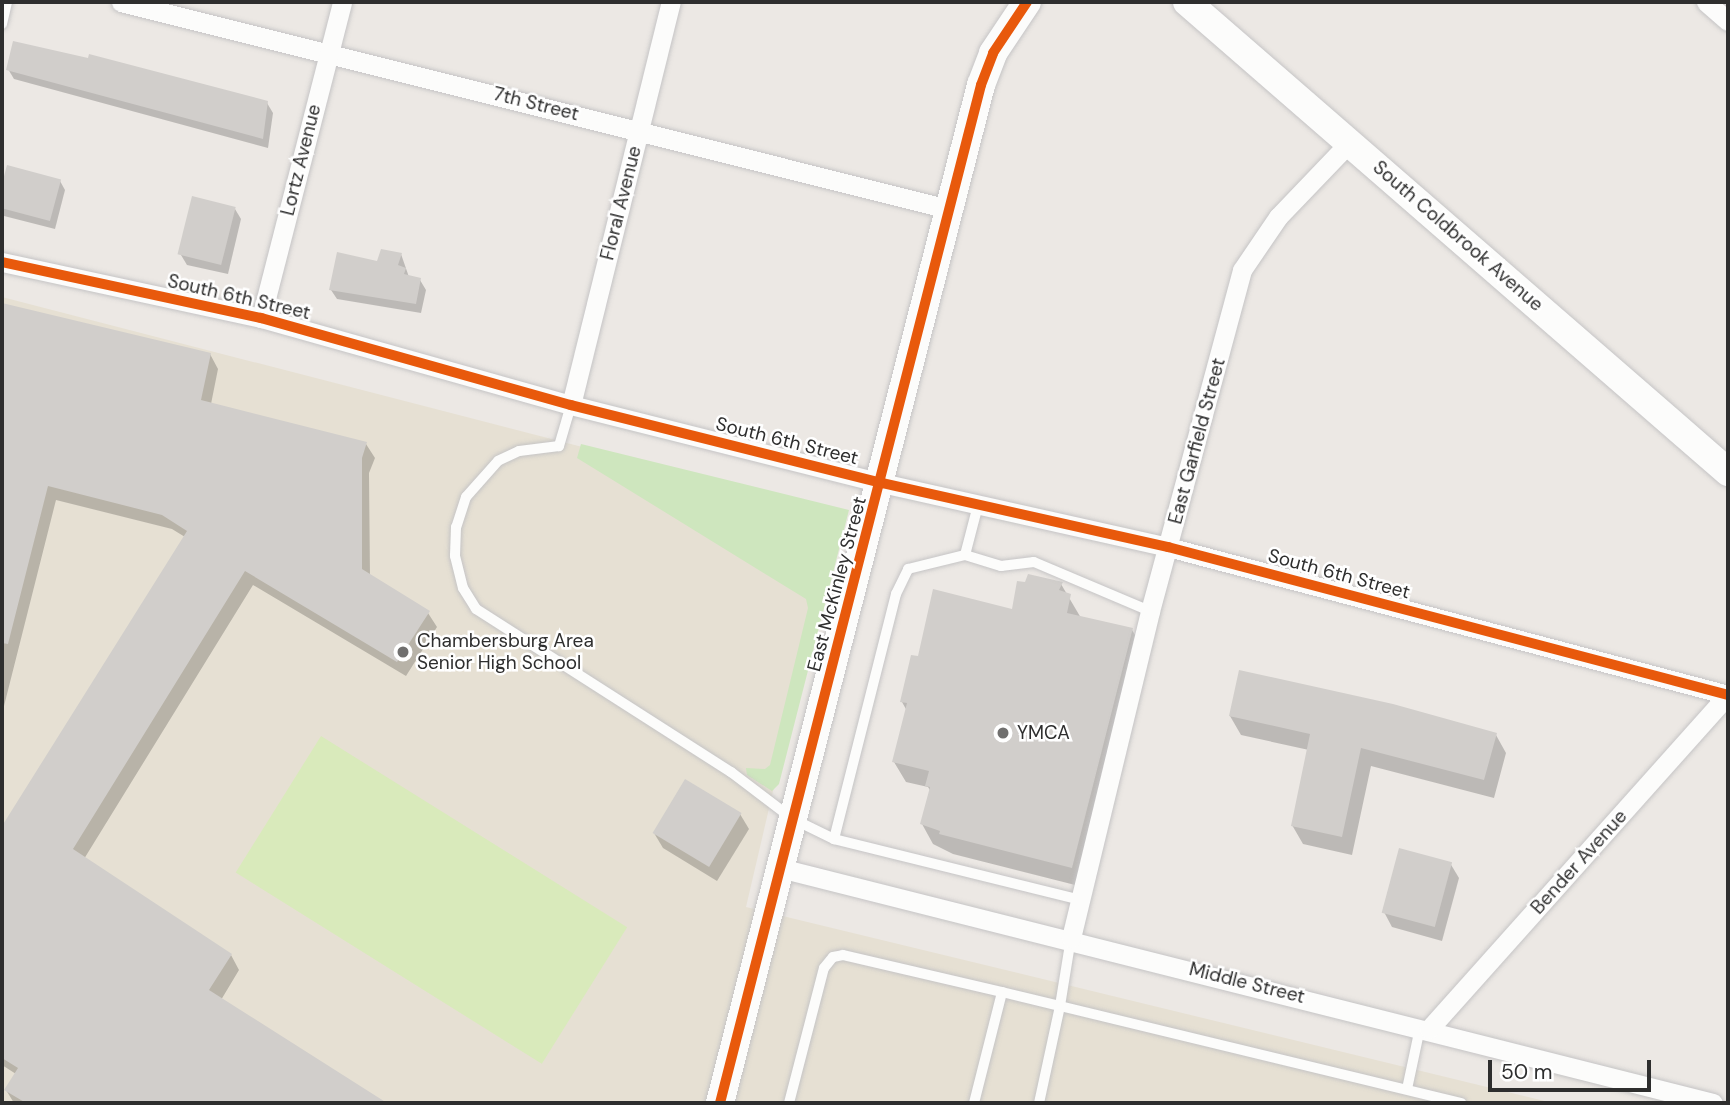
<!DOCTYPE html>
<html>
<head>
<meta charset="utf-8">
<style>
	body { margin:0 }
	#map { position:relative; width:1730px; height:1105px; overflow:hidden; background:#ece8e4; font-family:"DM Sans",sans-serif }
	div>[style] { position:absolute }
	.education>* { inset:0; background:#e6e0d3 }
	.green>* { inset:0; background:#cee6be }
	.pitch>* { inset:0; background:#d9eabb; transform-origin:0 0 }
	.shadow>* { inset:0; background:#0003 }
	.building>* { inset:0; background:#d1cecb; transform-origin:0 0 }
	.roads { filter:drop-shadow(0 0 2px #c5c4c5) drop-shadow(0 0 2px #c5c4c5) }
	.lane>* { height:10px; margin:-5px; padding:0 5px; transform-origin:5px; border-radius:5px; background:#fcfcfb }
	.street>* { height:19px; margin:-9.5px; padding:0 9.5px; transform-origin:9.5px; border-radius:9.5px; background:#fcfcfb }
	.secondary>* { height:28px; margin:-14px; padding:0 14px; transform-origin:14px; border-radius:14px; background:#fcfcfb }
	.cycleway>* { height:10px; margin:-5px; padding:0 5px; transform-origin:5px; border-radius:5px; background:#e8590c }
	.dots>* { width:19px; height:19px; translate:-50% -50%; box-sizing:border-box; border:4px solid #fff; border-radius:50% }
	span { translate:-50% -50%; white-space:nowrap; text-align:center; line-height:1.15; -webkit-text-stroke:5px #fff; paint-order:stroke }
	.street-label { font-size:19px; color:#2e2e2e }
	.poi-label { font-size:19px; color:#2e2e2e }
	.left { translate:0 -50%; text-align:left }
	.frame { position:absolute; inset:0; border:4px solid #2e2e2e; pointer-events:none }
	.scale { position:absolute; left:1488px; top:1060px; width:163px; height:32px; box-sizing:border-box; border:4px solid #2e2e2e; border-top:0; padding-left:9px; font-size:21px; line-height:24px; white-space:nowrap; color:#2e2e2e; -webkit-text-stroke:5px #fff; paint-order:stroke }
</style>
</head>
<body>
<div id="map">
	<div class="education">
		<i style="clip-path:polygon(2px 297px,838px 513px,746px 907px,1553px 1103px,2px 1103px)"></i>
	</div>
	<div class="green">
		<i style="clip-path:polygon(581px 444px,849px 510px,779px 784px,772px 791px,747px 775px,746px 768px,765px 769px,770px 765px,808px 608px,806px 599px,577px 458px)"></i>
	</div>
	<div class="pitch">
		<i style="left:321px;top:736px;width:361px;height:161px;rotate:32deg"></i>
	</div>
	<div class="shadow">
		<i style="clip-path:polygon(8px 69px,267px 103px,273px 113px,268px 148px,14px 79px)"></i>
		<i style="clip-path:polygon(8px 167px,60px 181px,65px 190px,55px 229px,4px 216px,2px 192px)"></i>
		<i style="clip-path:polygon(235px 209px,241px 219px,228px 274px,187px 265px,181px 255px)"></i>
		<i style="clip-path:polygon(401px 254px,409px 277px,420px 280px,426px 290px,421px 313px,337px 299px,331px 290px)"></i>
		<i style="clip-path:polygon(2px 304px,210px 354px,218px 369px,211px 404px,366px 444px,375px 458px,369px 473px,370px 576px,428px 613px,437px 627px,406px 676px,253px 585px,84px 859px,231px 955px,239px 970px,221px 1000px,383px 1103px,14px 1103px,6px 1090px,16px 1074px,2px 1065px,2px 830px,185px 537px,172px 529px,56px 500px,2px 714px)"></i>
		<i style="clip-path:polygon(1061px 584px,1081px 618px,1132px 630px,1144px 649px,1083px 887px,953px 854px,933px 844px,922px 824px,931px 792px,928px 787px,906px 782px,894px 762px,907px 711px,902px 702px,920px 658px)"></i>
		<i style="clip-path:polygon(1230px 716px,1496px 735px,1506px 753px,1494px 798px,1371px 766px,1352px 855px,1303px 844px,1292px 825px,1309px 750px,1241px 735px)"></i>
		<i style="clip-path:polygon(740px 814px,749px 829px,717px 881px,663px 848px,654px 833px)"></i>
		<i style="clip-path:polygon(1450px 863px,1459px 878px,1442px 941px,1392px 927px,1384px 912px)"></i>
	</div>
	<div class="building">
		<i style="clip-path:polygon(13px 41px,88px 58px,89px 54px,268px 101px,263px 139px,6px 70px)"></i>
		<i style="left:7px;top:165px;width:56px;height:43px;rotate:15deg"></i>
		<i style="left:192px;top:196px;width:45px;height:60px;rotate:14deg"></i>
		<i style="clip-path:polygon(381px 249px,402px 253px,398px 265px,406px 268px,404px 274px,421px 278px,416px 304px,329px 290px,337px 252px,377px 261px)"></i>
		<i style="clip-path:polygon(2px 303px,211px 353px,201px 400px,367px 442px,362px 458px,362px 569px,430px 611px,397px 662px,245px 571px,73px 849px,232px 954px,209px 990px,387px 1103px,26px 1103px,4px 1090px,18px 1068px,2px 1058px,2px 826px,187px 531px,162px 515px,48px 486px,8px 644px,2px 643px)"></i>
		<i style="clip-path:polygon(1028px 574px,1063px 582px,1059px 590px,1071px 594px,1067px 613px,1133px 628px,1072px 868px,939px 834px,940px 831px,920px 824px,930px 787px,925px 786px,929px 771px,892px 762px,907px 703px,900px 702px,911px 655px,918px 656px,933px 589px,1012px 609px,1017px 581px,1025px 582px)"></i>
		<i style="clip-path:polygon(1239px 670px,1393px 704px,1497px 733px,1484px 780px,1361px 748px,1342px 837px,1291px 826px,1310px 734px,1229px 716px)"></i>
		<i style="left:685px;top:779px;width:66px;height:63px;rotate:31deg"></i>
		<i style="left:1399px;top:848px;width:55px;height:67px;rotate:15deg"></i>
	</div>
	<div class="roads">
		<div class="lane">
			<i style="left:2px;top:24px;width:23px;rotate:-77deg"></i>
			<i style="left:571px;top:405px;width:43px;rotate:106.3deg"></i>
			<i style="left:559px;top:446px;width:40px;rotate:172.9deg"></i>
			<i style="left:519px;top:451px;width:23px;rotate:155deg"></i>
			<i style="left:498px;top:461px;width:48px;rotate:131.6deg"></i>
			<i style="left:466px;top:497px;width:32px;rotate:108deg"></i>
			<i style="left:456px;top:527px;width:29px;rotate:92deg"></i>
			<i style="left:455px;top:556px;width:33px;rotate:76deg"></i>
			<i style="left:463px;top:588px;width:25px;rotate:58deg"></i>
			<i style="left:476px;top:609px;width:303px;rotate:32.6deg"></i>
			<i style="left:731px;top:772px;width:78px;rotate:37.2deg"></i>
			<i style="left:793px;top:819px;width:46px;rotate:26deg"></i>
			<i style="left:834px;top:839px;width:254px;rotate:13.9deg"></i>
			<i style="left:965px;top:555px;width:38px;rotate:17deg"></i>
			<i style="left:1001px;top:566px;width:33px;rotate:-7deg"></i>
			<i style="left:1034px;top:562px;width:126px;rotate:22.9deg"></i>
			<i style="left:834px;top:839px;width:253px;rotate:-75.8deg"></i>
			<i style="left:896px;top:594px;width:28px;rotate:-64deg"></i>
			<i style="left:908px;top:569px;width:59px;rotate:-13.8deg"></i>
			<i style="left:965px;top:555px;width:52px;rotate:-75.4deg"></i>
			<i style="left:1071px;top:938px;width:69px;rotate:99.2deg"></i>
			<i style="left:1060px;top:1006px;width:413px;rotate:13.6deg"></i>
			<i style="left:1407px;top:1089px;width:62px;rotate:-78deg"></i>
			<i style="left:789px;top:1103px;width:139px;rotate:-75.5deg"></i>
			<i style="left:824px;top:968px;width:14px;rotate:-51deg"></i>
			<i style="left:833px;top:957px;width:10px;rotate:-11deg"></i>
			<i style="left:843px;top:955px;width:163px;rotate:13.1deg"></i>
			<i style="left:974px;top:1103px;width:114px;rotate:-75.8deg"></i>
			<i style="left:1002px;top:992px;width:60px;rotate:13.6deg"></i>
			<i style="left:1060px;top:1006px;width:99px;rotate:102.2deg"></i>
		</div>
		<div class="street">
			<i style="left:121px;top:2px;width:853px;rotate:14.04deg"></i>
			<i style="left:1706px;top:2px;width:29px;rotate:41deg"></i>
			<i style="left:2px;top:262px;width:265px;rotate:12.2deg"></i>
			<i style="left:261px;top:318px;width:322px;rotate:15.7deg"></i>
			<i style="left:571px;top:405px;width:321px;rotate:14.1deg"></i>
			<i style="left:882px;top:483px;width:293px;rotate:12.6deg"></i>
			<i style="left:1168px;top:547px;width:579px;rotate:14.8deg"></i>
			<i style="left:261px;top:318px;width:326px;rotate:-75.6deg"></i>
			<i style="left:571px;top:405px;width:415px;rotate:-76.1deg"></i>
			<i style="left:780px;top:868px;width:962px;rotate:14.14deg"></i>
			<i style="left:1071px;top:938px;width:336px;rotate:-76.4deg"></i>
			<i style="left:1150px;top:611px;width:353px;rotate:-74.9deg"></i>
			<i style="left:1242px;top:270px;width:64px;rotate:-55.8deg"></i>
			<i style="left:1278px;top:217px;width:104px;rotate:-46.2deg"></i>
			<i style="left:1429px;top:1029px;width:449px;rotate:-48.2deg"></i>
		</div>
		<div class="secondary">
			<i style="left:1187px;top:2px;width:717px;rotate:40.98deg"></i>
			<i style="left:720px;top:1103px;width:1051px;rotate:-75.62deg"></i>
			<i style="left:981px;top:85px;width:34px;rotate:-69deg"></i>
			<i style="left:993px;top:53px;width:61px;rotate:-56.3deg"></i>
		</div>
	</div>
	<div class="cycleway">
		<i style="left:2px;top:262px;width:265px;rotate:12.2deg"></i>
		<i style="left:261px;top:318px;width:322px;rotate:15.7deg"></i>
		<i style="left:571px;top:405px;width:321px;rotate:14.1deg"></i>
		<i style="left:882px;top:483px;width:293px;rotate:12.6deg"></i>
		<i style="left:1168px;top:547px;width:579px;rotate:14.8deg"></i>
		<i style="left:720px;top:1103px;width:1051px;rotate:-75.62deg"></i>
		<i style="left:981px;top:85px;width:34px;rotate:-69deg"></i>
		<i style="left:993px;top:53px;width:61px;rotate:-56.3deg"></i>
	</div>
	<div class="dots">
		<i style="left:403px;top:652px;background:#706f6e"></i>
		<i style="left:1003px;top:733px;background:#706f6e"></i>
	</div>
	<div class="street-label">
		<span style="left:536px;top:104px;rotate:14deg">7th Street</span>
		<span style="left:301px;top:160px;rotate:-76deg">Lortz Avenue</span>
		<span style="left:621px;top:203px;rotate:-76deg">Floral Avenue</span>
		<span style="left:1458px;top:236px;rotate:41deg">South Coldbrook Avenue</span>
		<span style="left:239px;top:297px;rotate:13deg">South 6th Street</span>
		<span style="left:787px;top:441px;rotate:14deg">South 6th Street</span>
		<span style="left:1197px;top:441px;rotate:-75deg">East Garfield Street</span>
		<span style="left:1339px;top:574px;rotate:15deg">South 6th Street</span>
		<span style="left:837px;top:584px;rotate:-75deg">East McKinley Street</span>
		<span style="left:1579px;top:862px;rotate:-48deg">Bender Avenue</span>
		<span style="left:1247px;top:983px;rotate:14deg">Middle Street</span>
	</div>
	<div class="poi-label">
		<span class="left" style="left:417px;top:652px">Chambersburg Area<br>Senior High School</span>
		<span class="left" style="left:1017px;top:733px">YMCA</span>
	</div>
	<div class="frame"></div>
	<div class="scale">50 m</div>
</div>
</body>
</html>
